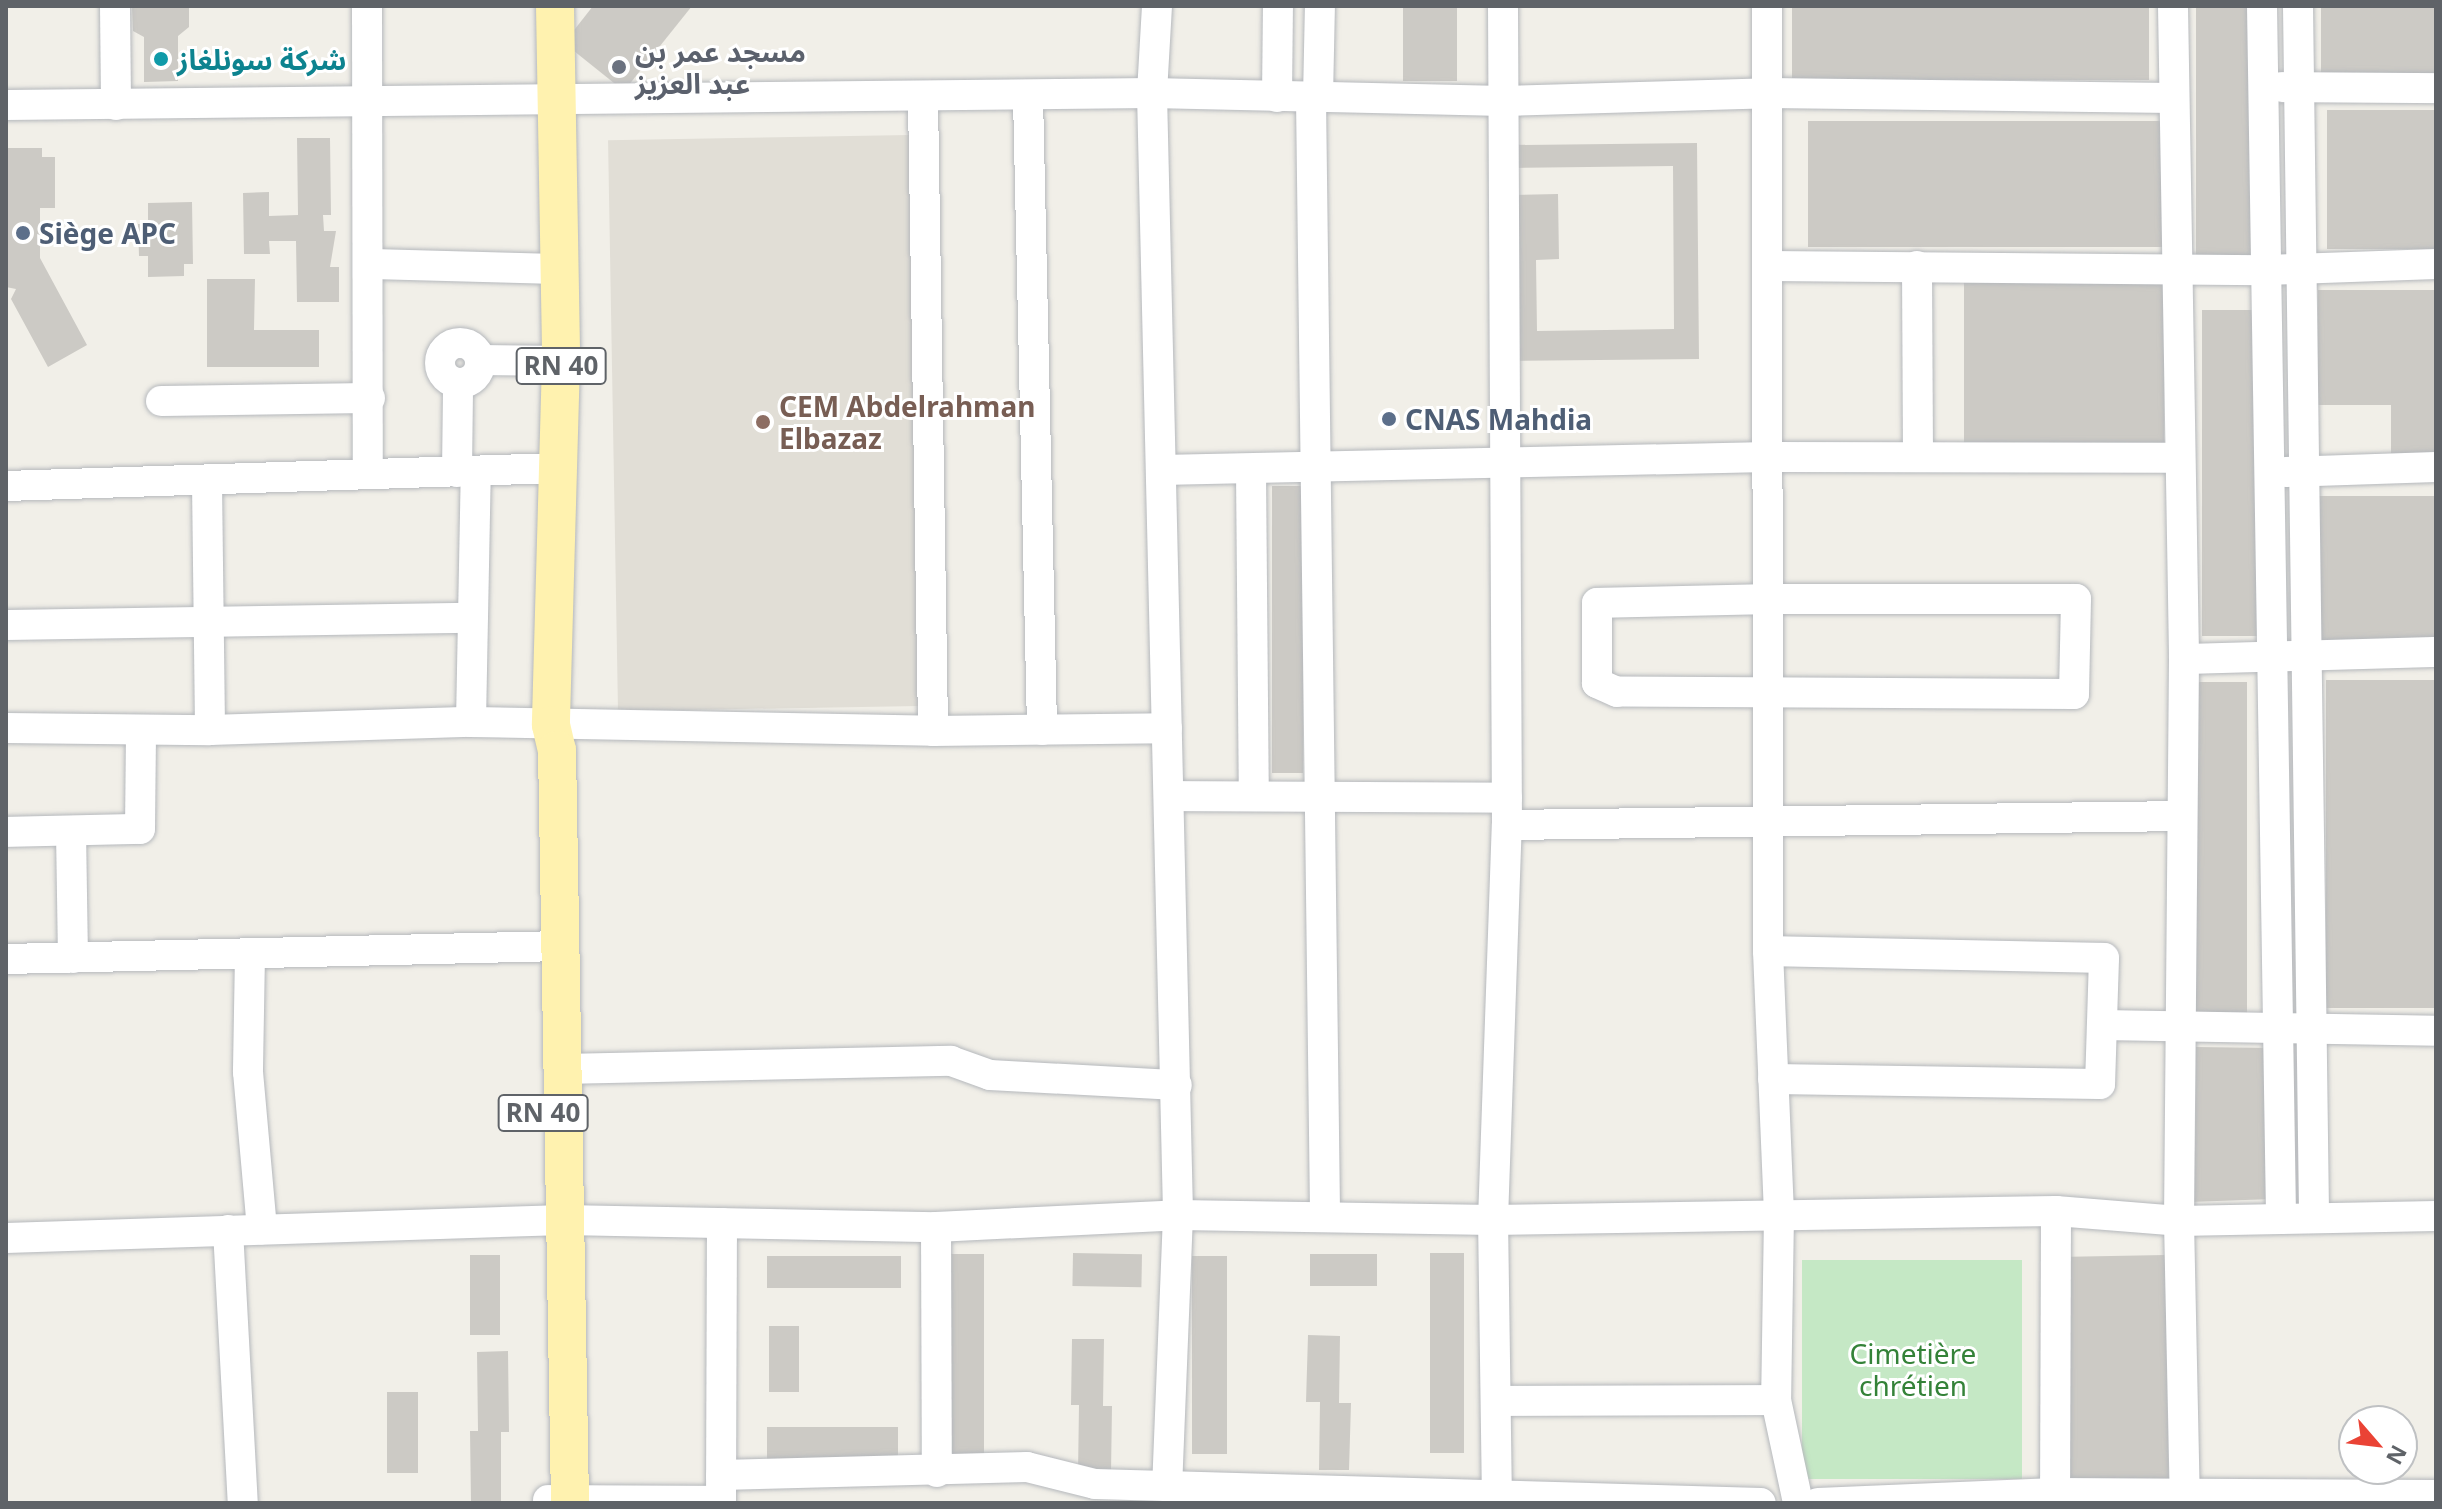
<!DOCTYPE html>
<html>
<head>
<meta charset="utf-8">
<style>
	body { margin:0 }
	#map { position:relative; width:2442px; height:1509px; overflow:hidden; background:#f1efe8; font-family:"Noto Sans","Noto Sans Arabic",sans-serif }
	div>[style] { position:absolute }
	.education>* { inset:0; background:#e1ded6; transform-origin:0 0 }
	.green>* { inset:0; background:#c5e8c5; transform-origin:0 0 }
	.building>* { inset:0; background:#cccac5; transform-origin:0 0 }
	.roads { filter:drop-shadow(0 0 2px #b5b8bc) drop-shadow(0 0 2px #b5b8bc) }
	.minor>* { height:30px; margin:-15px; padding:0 15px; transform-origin:15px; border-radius:15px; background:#fff }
	.minor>.ring { margin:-15px; padding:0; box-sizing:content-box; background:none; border:30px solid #fff; border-radius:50% }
	.major>* { height:38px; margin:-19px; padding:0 19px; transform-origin:19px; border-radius:19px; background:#fff2af }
	.dots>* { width:22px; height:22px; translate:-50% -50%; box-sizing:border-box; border:4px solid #fff; border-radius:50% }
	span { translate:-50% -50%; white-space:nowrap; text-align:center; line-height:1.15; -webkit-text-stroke:6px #fff; paint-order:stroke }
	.shield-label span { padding:2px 6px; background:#fff; border:2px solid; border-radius:6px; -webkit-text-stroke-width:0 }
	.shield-label { font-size:26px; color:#5f6368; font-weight:700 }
	.worship-label { font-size:28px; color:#5b616d; font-weight:700 }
	.left { translate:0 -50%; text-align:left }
	.culture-label { font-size:28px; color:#0d838f; font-weight:700 }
	.service-label { font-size:28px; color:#4e5e75; font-weight:700 }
	.education-label { font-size:28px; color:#785e54; font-weight:700 }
	.park-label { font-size:28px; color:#348238 }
	.frame { position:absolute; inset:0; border:8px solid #5f6368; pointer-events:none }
	.north { position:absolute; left:2338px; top:1405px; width:80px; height:80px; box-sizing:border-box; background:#fff; border:2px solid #bfc1c3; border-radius:50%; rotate:118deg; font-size:22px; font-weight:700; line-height:32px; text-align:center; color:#5f6368 }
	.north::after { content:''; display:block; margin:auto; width:28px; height:36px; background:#ea4335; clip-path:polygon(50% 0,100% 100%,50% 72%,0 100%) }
</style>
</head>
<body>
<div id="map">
	<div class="education">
		<i style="left:909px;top:135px;width:571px;height:301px;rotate:89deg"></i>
	</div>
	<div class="green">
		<i style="left:1802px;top:1260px;width:220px;height:219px"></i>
	</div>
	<div class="building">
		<i style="clip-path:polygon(132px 6px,189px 6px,189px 27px,178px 36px,178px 81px,144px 82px,144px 37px,133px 31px)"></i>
		<i style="clip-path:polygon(593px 6px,692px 6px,624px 91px,564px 43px)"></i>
		<i style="left:1403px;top:6px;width:54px;height:75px"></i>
		<i style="left:1792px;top:6px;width:357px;height:74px"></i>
		<i style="left:2196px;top:6px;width:62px;height:249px"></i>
		<i style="left:2321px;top:6px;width:115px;height:67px"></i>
		<i style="left:2436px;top:110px;width:139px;height:109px;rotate:90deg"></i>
		<i style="left:2166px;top:121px;width:126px;height:358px;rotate:90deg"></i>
		<i style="clip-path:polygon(297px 138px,330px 138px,331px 215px,323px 215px,324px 231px,336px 231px,330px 267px,339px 267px,339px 302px,297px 302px,296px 241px,269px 241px,270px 254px,244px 254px,243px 193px,269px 192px,269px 216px,298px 215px)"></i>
		<i style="clip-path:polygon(1697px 143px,1699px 359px,1509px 361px,1507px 195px,1558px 194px,1559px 259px,1536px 260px,1537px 331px,1674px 329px,1673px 166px,1513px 168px,1513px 145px)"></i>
		<i style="clip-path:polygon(6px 148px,42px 148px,42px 157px,55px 157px,55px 208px,40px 208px,40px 258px,87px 345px,48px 367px,11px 299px,16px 289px,6px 287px)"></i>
		<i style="clip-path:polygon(192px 202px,193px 264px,184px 264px,184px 276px,148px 277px,148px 256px,139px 256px,138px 224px,148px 224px,148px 203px)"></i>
		<i style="clip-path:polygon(207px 279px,255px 279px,254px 330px,319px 330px,319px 367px,207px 367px)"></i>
		<i style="left:2164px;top:281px;width:163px;height:200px;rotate:90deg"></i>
		<i style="clip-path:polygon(2318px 290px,2436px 290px,2436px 456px,2391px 456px,2391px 405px,2318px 405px)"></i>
		<i style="left:2202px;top:310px;width:55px;height:326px"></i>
		<i style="left:1303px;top:486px;width:287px;height:31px;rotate:90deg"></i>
		<i style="left:2436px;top:496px;width:144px;height:119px;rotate:90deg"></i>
		<i style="left:2326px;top:680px;width:110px;height:328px"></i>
		<i style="left:2191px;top:682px;width:56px;height:337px"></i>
		<i style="clip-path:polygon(2196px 1047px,2271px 1048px,2273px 1199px,2189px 1202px,2190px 1151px,2195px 1151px)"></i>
		<i style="left:1073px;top:1253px;width:69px;height:33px;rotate:1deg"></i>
		<i style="left:1430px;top:1253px;width:34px;height:200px"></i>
		<i style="left:984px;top:1254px;width:201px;height:33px;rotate:90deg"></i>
		<i style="left:1310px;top:1254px;width:67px;height:32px"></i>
		<i style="left:470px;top:1255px;width:30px;height:80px"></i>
		<i style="left:2165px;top:1255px;width:228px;height:108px;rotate:89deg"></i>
		<i style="left:767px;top:1256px;width:134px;height:32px"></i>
		<i style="left:1192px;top:1256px;width:35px;height:198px"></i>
		<i style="left:769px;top:1326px;width:30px;height:66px"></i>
		<i style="clip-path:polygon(1308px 1335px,1340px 1336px,1339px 1403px,1351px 1403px,1349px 1470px,1319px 1470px,1320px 1402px,1306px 1402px)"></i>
		<i style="clip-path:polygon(1072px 1339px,1104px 1339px,1103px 1406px,1112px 1406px,1111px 1473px,1078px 1473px,1079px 1405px,1071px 1405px)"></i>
		<i style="clip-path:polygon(508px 1351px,509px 1432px,501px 1432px,501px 1503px,471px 1503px,470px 1431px,478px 1431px,477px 1352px)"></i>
		<i style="left:387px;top:1392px;width:31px;height:81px"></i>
		<i style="left:898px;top:1427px;width:32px;height:131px;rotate:90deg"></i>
	</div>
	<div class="roads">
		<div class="minor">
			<i style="left:115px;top:6px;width:99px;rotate:89.4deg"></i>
			<i style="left:367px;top:6px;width:467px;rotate:89.9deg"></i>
			<i style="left:1157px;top:6px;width:87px;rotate:93.3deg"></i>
			<i style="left:1152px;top:93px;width:1122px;rotate:88.67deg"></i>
			<i style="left:1178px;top:1215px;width:272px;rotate:92.3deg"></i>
			<i style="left:1767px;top:6px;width:945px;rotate:89.94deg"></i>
			<i style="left:1768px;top:951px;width:264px;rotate:87.6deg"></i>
			<i style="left:1779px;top:1215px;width:185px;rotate:90.9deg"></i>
			<i style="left:1776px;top:1400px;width:105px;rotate:77.9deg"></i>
			<i style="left:2173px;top:6px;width:653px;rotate:89.03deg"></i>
			<i style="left:2184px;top:659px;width:562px;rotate:90.51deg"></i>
			<i style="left:2179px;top:1221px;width:282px;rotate:88.8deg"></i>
			<i style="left:2262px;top:6px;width:1213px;rotate:89.1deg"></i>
			<i style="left:2298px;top:6px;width:1212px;rotate:89.24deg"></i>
			<i style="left:2282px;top:87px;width:154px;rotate:0.4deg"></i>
			<i style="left:1028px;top:96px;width:634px;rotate:88.73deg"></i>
			<i style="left:1277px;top:97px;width:91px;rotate:-89.4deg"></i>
			<i style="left:923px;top:98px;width:633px;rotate:89.09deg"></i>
			<i style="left:1311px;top:98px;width:1119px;rotate:89.28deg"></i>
			<i style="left:1318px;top:98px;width:92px;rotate:-88.8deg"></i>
			<i style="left:6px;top:105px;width:1146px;rotate:-0.6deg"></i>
			<i style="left:1152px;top:93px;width:352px;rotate:1.3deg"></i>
			<i style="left:1504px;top:101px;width:264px;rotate:-1.7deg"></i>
			<i style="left:1768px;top:93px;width:405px;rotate:0.7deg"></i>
			<i style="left:369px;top:264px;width:191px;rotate:1.5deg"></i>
			<i style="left:1768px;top:266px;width:498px;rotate:0.5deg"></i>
			<i style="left:2266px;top:270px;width:170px;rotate:-2deg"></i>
			<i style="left:1917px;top:266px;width:191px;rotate:89.7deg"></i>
			<i class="ring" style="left:440px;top:343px;width:10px;height:10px"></i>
			<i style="left:480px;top:360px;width:81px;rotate:0.7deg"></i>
			<i style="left:161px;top:401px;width:209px;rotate:-0.8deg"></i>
			<i style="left:1161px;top:470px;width:607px;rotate:-1.23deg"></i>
			<i style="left:1768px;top:457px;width:412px;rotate:0.1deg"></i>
			<i style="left:1251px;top:471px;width:324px;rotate:89.5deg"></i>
			<i style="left:457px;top:472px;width:88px;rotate:-89.3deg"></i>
			<i style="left:2286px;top:472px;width:150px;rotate:-1.9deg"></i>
			<i style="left:207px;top:482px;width:248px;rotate:89.3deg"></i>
			<i style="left:6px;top:486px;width:552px;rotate:-1.87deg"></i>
			<i style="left:1768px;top:599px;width:308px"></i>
			<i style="left:2076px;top:599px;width:95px;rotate:91.2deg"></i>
			<i style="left:2074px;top:694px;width:457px;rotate:-179.7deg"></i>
			<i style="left:1617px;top:692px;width:22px;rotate:-156deg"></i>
			<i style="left:1597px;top:683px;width:80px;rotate:-90deg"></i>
			<i style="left:1597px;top:603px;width:171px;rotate:-1.3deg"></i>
			<i style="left:6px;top:625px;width:465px;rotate:-0.9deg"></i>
			<i style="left:2184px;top:659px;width:252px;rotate:-1.6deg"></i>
			<i style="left:471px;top:722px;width:251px;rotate:-88.9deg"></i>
			<i style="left:6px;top:728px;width:204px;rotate:0.6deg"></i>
			<i style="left:210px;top:730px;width:261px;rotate:-1.8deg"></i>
			<i style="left:471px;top:722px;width:462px;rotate:1.1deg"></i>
			<i style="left:933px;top:731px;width:234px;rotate:-0.7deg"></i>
			<i style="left:1169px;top:796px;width:338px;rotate:0.3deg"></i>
			<i style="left:1507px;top:825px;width:675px;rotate:-0.76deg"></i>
			<i style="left:71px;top:831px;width:127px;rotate:89.1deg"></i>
			<i style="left:6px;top:832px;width:134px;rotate:-1.3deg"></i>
			<i style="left:140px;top:829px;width:99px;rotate:-89.4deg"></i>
			<i style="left:1768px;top:951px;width:336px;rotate:1.2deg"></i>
			<i style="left:2104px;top:958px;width:126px;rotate:91.8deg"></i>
			<i style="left:2100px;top:1084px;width:327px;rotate:-179.1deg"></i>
			<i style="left:250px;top:954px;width:118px;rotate:91deg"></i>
			<i style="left:248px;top:1072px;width:158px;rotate:84.9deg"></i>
			<i style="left:6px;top:959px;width:555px;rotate:-1.34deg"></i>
			<i style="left:2102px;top:1025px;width:334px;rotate:1deg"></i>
			<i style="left:562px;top:1069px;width:389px;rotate:-1.2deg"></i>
			<i style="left:951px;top:1061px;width:41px;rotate:19.7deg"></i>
			<i style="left:990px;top:1075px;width:187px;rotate:3.1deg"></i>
			<i style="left:936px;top:1227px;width:245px;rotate:89.8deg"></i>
			<i style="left:228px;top:1230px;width:273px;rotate:86.9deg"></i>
			<i style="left:6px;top:1238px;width:558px;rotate:-1.85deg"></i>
			<i style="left:564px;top:1220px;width:372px;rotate:1.1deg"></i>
			<i style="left:936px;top:1227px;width:242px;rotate:-2.8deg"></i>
			<i style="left:1178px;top:1215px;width:315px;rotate:0.9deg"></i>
			<i style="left:1493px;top:1220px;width:563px;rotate:-0.92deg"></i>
			<i style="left:2056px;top:1211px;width:123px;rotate:4.6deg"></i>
			<i style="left:2179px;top:1221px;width:257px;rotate:-1.1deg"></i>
			<i style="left:1496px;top:1401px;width:280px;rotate:-0.2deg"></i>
			<i style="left:721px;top:1475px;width:306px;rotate:-1.5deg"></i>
			<i style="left:1027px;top:1467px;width:70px;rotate:14deg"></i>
			<i style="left:1095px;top:1484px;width:666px;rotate:1.63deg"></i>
			<i style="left:548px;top:1500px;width:173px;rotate:0.3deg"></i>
			<i style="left:721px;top:1503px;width:280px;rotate:-89.8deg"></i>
			<i style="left:1497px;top:1503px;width:283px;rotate:-90.8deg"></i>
			<i style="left:1493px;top:1220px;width:395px;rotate:-88deg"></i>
			<i style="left:1507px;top:825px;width:819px;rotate:-90.28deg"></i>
			<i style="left:1818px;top:1503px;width:237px;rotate:-2.4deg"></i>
			<i style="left:2055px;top:1493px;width:381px;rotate:0.3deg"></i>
			<i style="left:2055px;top:1503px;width:292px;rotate:-89.8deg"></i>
		</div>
		<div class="major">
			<i style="left:555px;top:6px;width:355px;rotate:89deg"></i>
			<i style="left:561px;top:361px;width:364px;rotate:91.6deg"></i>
			<i style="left:551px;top:725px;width:26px;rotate:77deg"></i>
			<i style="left:557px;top:750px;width:753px;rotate:89.01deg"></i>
		</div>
	</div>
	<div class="dots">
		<i style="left:161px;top:59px;background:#0f9aa8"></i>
		<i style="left:619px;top:67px;background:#6b7280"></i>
		<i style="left:23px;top:233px;background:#5c6f8a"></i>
		<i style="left:1389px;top:419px;background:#5c6f8a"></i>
		<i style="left:763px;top:422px;background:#8d6e63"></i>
	</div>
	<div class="shield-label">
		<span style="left:561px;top:366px">RN 40</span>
		<span style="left:543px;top:1113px">RN 40</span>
	</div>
	<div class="worship-label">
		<span class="left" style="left:635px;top:67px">مسجد عمر بن<br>عبد العزيز</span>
	</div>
	<div class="culture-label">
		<span class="left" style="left:177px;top:59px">شركة سونلغاز</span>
	</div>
	<div class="service-label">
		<span class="left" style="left:39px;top:233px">Siège APC</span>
		<span class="left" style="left:1405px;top:419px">CNAS Mahdia</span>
	</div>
	<div class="education-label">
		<span class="left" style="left:779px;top:422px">CEM Abdelrahman<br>Elbazaz</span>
	</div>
	<div class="park-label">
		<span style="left:1913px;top:1369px">Cimetière<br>chrétien</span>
	</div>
	<div class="frame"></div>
	<div class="north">N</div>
</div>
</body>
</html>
